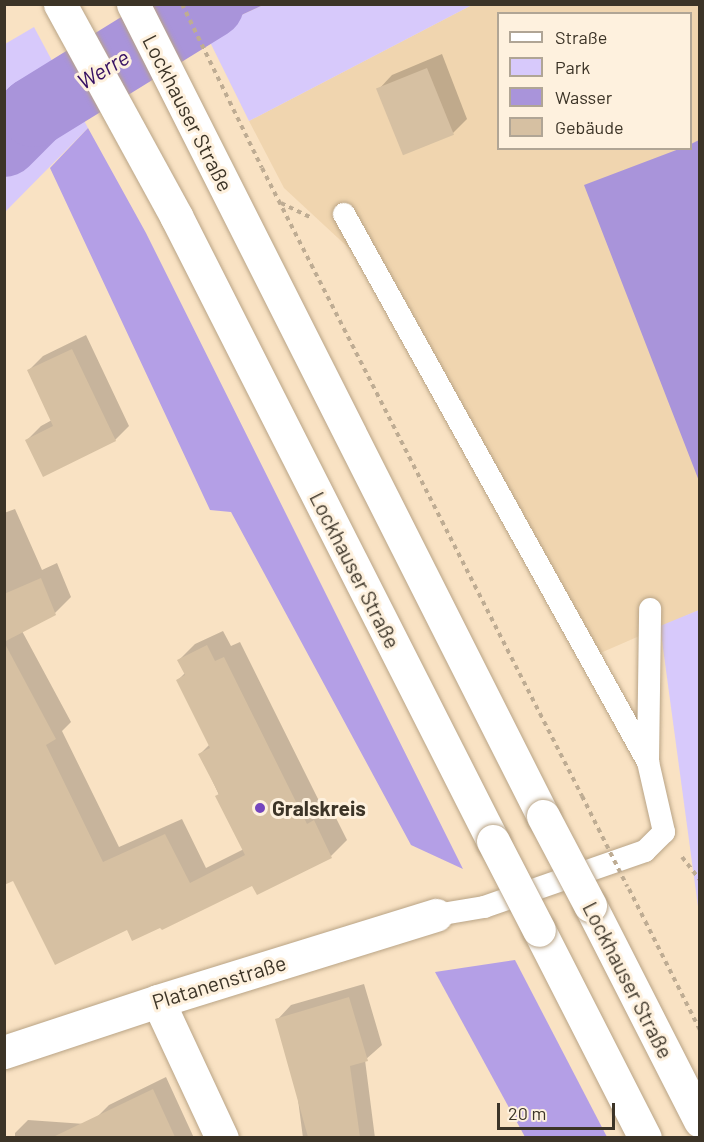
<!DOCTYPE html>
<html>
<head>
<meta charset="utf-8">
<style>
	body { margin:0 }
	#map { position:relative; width:704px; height:1142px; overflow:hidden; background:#f9e2c3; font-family:Barlow,sans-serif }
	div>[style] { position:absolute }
	.built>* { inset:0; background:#f0d5af }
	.green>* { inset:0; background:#d7c9fb }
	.forest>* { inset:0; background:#b49fe6 }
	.water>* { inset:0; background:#a994da }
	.shadow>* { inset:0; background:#0003 }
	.river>* { height:70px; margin:-35px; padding:0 35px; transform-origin:35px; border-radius:35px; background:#a994da }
	.building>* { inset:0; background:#d6c0a2; transform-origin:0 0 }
	.path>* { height:4px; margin-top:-2px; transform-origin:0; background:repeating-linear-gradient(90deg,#beac93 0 4.5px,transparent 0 9px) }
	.roads { filter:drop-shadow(0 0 2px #b9a486) drop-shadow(0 0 2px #b9a486) }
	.service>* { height:22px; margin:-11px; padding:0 11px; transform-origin:11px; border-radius:11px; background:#fff }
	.minor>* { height:33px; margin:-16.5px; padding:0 16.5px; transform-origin:16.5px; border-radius:16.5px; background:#fff }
	.secondary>* { height:33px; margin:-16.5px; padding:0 16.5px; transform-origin:16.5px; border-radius:16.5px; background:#fff }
	.path-bridge>* { height:4px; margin-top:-2px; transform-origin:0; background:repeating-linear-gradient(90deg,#beac93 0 4.5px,transparent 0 9px) }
	.bridges { filter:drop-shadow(0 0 2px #b9a486) drop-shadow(0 0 2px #b9a486) }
	.secondary-bridge>* { height:33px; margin:-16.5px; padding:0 16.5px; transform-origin:16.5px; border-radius:16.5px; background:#fff }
	.dots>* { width:16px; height:16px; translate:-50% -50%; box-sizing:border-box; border:3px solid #fef1de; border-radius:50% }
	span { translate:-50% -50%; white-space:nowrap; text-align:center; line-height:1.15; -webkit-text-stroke:6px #fef1de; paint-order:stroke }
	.street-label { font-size:21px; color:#3c3427 }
	.poi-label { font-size:21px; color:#3c3427; font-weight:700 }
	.left { translate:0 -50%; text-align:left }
	.water-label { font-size:22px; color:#361063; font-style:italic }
	.frame { position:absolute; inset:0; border:6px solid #3c3427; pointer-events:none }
	.legend { position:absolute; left:497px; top:12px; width:195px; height:138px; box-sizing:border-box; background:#fef1de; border:2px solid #b0a595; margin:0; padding:8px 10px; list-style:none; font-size:18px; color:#3c3427 }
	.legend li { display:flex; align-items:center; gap:12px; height:30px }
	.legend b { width:30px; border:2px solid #b0a595 }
	.scale { position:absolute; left:497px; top:1103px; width:118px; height:27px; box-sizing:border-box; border:3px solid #3c3427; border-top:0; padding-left:8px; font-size:18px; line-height:21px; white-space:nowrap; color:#3c3427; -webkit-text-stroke:4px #fef1de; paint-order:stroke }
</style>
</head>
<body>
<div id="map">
	<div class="built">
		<i style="clip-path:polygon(evenodd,472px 5px,699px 5px,699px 610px,589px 658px,406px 301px,284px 188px,249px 121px,472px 5px,498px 14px,690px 14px,690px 148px,498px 148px,498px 14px)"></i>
	</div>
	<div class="green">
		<i style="clip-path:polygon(263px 5px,472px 5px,249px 121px,205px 32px)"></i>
		<i style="clip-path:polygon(34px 27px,88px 128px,5px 212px,5px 44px)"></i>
		<i style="clip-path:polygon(699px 610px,699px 914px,660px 626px)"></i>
	</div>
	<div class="forest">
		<i style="clip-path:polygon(88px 128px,146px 233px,463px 869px,411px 845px,231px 512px,210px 510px,50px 168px)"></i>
		<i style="clip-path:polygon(515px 960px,607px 1137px,525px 1137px,435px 972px)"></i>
	</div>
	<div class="water">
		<i style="clip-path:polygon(191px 5px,263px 5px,205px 32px)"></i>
		<i style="clip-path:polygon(699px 140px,699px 481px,584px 185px,679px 149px,690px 148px,691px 144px)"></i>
	</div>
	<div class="shadow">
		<i style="clip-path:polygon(442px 54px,467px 119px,453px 133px,378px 90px,392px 75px)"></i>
		<i style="clip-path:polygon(86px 335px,129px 426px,115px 440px,27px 440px,41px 426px,52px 420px,29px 370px,43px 356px)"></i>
		<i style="clip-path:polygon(15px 509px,42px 570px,57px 563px,71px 597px,55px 613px,22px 631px,71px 722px,62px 731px,119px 847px,182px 819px,206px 868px,244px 849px,200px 754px,210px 744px,178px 680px,186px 672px,179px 660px,195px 644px,223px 631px,231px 646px,240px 642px,323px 809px,330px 806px,347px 840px,331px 856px,253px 884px,161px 926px,127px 928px,4px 796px,4px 513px)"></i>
		<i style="clip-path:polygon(364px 984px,382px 1045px,365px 1060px,375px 1138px,303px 1138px,297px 1092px,277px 1020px,291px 1005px)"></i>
		<i style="clip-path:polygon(166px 1077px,194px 1138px,15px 1138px,15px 1133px,28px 1120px,99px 1125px,96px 1118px,109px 1105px)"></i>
	</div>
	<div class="river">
		<i style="left:4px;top:142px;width:42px;rotate:-45deg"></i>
		<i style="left:34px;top:112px;width:206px;rotate:-31.7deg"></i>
	</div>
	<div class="building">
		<i style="left:427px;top:68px;width:72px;height:55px;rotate:68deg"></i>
		<i style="clip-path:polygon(72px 349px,116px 441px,43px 477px,25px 440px,53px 426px,27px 370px)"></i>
		<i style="clip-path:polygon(41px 578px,56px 615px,4px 642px,4px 594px)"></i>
		<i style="clip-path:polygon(4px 642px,56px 739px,46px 745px,103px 862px,165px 834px,190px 883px,245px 855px,215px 796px,219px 794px,198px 754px,210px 748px,176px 680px,185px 675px,177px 660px,207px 645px,215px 661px,224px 657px,307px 824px,314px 820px,332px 858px,257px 895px,252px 886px,162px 930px,160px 928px,132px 941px,127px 930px,55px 965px,13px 881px,4px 885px)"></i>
		<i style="clip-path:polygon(349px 997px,368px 1061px,350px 1066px,360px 1137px,308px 1137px,275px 1019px)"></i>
		<i style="clip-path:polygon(153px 1089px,175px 1137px,53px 1137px)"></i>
	</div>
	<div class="path">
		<i style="left:182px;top:4px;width:182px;rotate:64deg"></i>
		<i style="left:262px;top:168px;width:705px;rotate:63deg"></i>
		<i style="left:281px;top:203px;width:34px;rotate:26deg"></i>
		<i style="left:682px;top:857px;width:29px;rotate:52deg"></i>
		<i style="left:629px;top:889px;width:158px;rotate:63.3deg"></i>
	</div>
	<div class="roads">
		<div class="service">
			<i style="left:344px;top:214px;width:627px;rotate:60.98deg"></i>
			<i style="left:648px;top:762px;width:72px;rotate:77.1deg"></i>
			<i style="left:664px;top:832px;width:27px;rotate:135deg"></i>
			<i style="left:645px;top:851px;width:170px;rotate:160.8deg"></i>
			<i style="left:484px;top:907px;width:49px;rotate:170.5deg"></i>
			<i style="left:648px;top:761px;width:152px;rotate:-89.2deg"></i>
		</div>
		<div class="minor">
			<i style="left:158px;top:1001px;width:151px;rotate:65deg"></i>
			<i style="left:4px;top:1052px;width:162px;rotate:-18.3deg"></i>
			<i style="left:158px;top:1001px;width:291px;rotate:-17.2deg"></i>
		</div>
		<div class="secondary">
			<i style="left:60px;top:4px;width:242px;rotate:61.3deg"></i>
			<i style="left:176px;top:216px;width:701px;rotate:63.11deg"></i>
			<i style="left:133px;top:4px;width:910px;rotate:63.21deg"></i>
			<i style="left:590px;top:905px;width:242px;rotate:63deg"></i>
			<i style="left:539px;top:930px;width:233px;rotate:63deg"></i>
		</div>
	</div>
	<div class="path-bridge">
		<i style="left:582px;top:796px;width:101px;rotate:63.4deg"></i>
	</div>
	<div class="bridges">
		<div class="secondary-bridge">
			<i style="left:543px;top:816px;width:101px;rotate:62.2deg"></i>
			<i style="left:493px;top:841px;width:100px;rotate:62.7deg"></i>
		</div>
	</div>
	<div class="dots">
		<i style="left:260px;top:808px;background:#7546be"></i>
	</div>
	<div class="street-label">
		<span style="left:188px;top:113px;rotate:63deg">Lockhauser Straße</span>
		<span style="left:355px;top:570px;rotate:63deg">Lockhauser Straße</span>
		<span style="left:628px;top:980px;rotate:63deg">Lockhauser Straße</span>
		<span style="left:219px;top:982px;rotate:-17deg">Platanenstraße</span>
	</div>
	<div class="poi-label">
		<span class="left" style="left:272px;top:808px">Gralskreis</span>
	</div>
	<div class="water-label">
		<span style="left:103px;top:69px;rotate:-31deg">Werre</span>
	</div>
	<div class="frame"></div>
	<ul class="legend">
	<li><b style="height:8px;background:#fff"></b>Straße</li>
	<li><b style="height:16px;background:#d7c9fb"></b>Park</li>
	<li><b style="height:16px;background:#a994da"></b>Wasser</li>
	<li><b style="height:16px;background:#d6c0a2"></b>Gebäude</li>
	</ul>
	<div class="scale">20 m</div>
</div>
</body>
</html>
